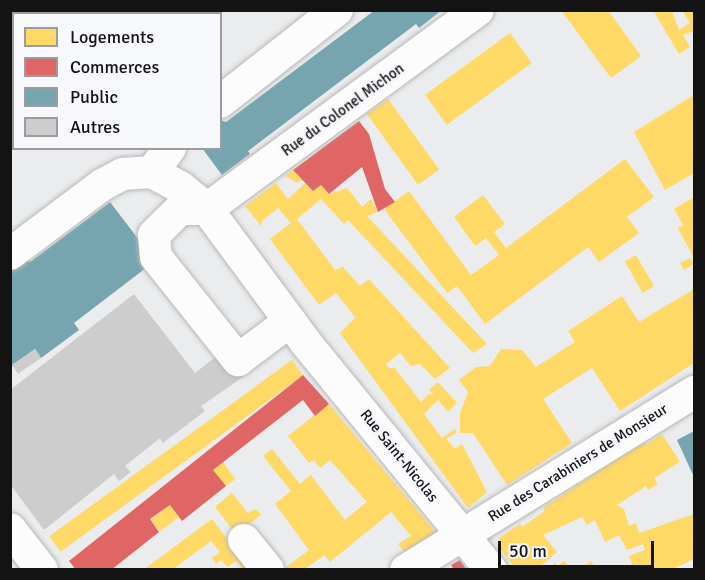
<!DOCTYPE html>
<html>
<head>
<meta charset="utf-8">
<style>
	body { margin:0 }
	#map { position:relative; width:705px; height:580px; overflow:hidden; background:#ebeced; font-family:Signika,sans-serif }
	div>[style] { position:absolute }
	.homes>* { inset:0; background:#ffd966; transform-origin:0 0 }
	.shops>* { inset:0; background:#e06666 }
	.public>* { inset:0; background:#76a5af }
	.building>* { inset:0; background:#cdcdce; transform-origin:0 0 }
	.roads { filter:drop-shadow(0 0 2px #b7b8b9) drop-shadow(0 0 2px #b7b8b9) }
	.minor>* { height:32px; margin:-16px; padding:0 16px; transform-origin:16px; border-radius:16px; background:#fcfcfc }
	span { translate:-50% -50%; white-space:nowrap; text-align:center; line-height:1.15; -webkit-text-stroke:6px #f7f8fb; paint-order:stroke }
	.street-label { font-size:15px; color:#131314 }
	.frame { position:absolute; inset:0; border:12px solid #131314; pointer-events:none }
	.legend { position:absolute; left:12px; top:12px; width:210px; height:138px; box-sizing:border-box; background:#f7f8fb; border:2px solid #9c9c9f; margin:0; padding:8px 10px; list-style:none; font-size:18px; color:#131314 }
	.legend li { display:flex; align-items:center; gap:12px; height:30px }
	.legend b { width:30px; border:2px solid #9c9c9f }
	.scale { position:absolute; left:498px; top:541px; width:156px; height:27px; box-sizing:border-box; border:3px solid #131314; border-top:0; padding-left:8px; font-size:18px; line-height:21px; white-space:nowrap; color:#131314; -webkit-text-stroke:4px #f7f8fb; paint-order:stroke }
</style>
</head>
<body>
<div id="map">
	<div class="homes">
		<i style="clip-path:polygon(561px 10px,608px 10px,641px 56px,611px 78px)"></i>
		<i style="clip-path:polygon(653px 10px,672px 11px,679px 30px,690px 23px,682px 10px,694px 10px,694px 31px,683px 35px,690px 47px,679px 54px)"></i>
		<i style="left:510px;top:33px;width:37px;height:105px;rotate:54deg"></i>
		<i style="clip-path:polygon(694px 95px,694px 173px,665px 190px,634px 132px)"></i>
		<i style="left:388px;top:99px;width:87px;height:26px;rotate:54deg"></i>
		<i style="clip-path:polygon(625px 159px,654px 197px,627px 217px,639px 233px,599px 262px,588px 247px,485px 324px,457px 286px,447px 293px,384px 209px,409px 191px,471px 275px,499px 255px,486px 238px,475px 246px,454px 217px,483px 195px,505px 224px,494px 232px,506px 248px)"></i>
		<i style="clip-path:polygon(293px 170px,302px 180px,297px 183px,285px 176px)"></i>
		<i style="clip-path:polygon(276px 183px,288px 199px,305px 183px,313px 191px,321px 185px,329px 194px,347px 188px,362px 207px,371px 199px,378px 212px,367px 216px,487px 344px,473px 353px,348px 220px,344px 224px,321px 199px,297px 219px,335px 270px,343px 267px,360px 286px,369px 279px,450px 368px,435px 379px,420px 364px,411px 366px,400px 353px,386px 364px,390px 369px,394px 367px,421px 402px,429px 394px,434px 394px,429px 390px,438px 382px,457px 403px,448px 412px,438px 400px,424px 414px,442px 438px,455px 429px,457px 432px,446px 439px,455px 449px,462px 444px,487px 492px,468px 508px,340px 333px,358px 315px,355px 317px,336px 293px,319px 305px,270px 239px,291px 223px,278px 208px,262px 221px,261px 226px,245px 206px)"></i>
		<i style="clip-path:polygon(694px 197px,694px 258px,678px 228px,683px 225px,674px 209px)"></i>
		<i style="left:636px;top:255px;width:36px;height:13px;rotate:60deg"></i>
		<i style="clip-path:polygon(690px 258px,694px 264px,684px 270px,680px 263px)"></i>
		<i style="clip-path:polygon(694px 289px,694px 363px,620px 411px,592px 368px,543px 399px,572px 443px,507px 485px,473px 433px,460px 433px,460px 413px,468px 392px,459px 380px,476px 367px,490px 366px,501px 349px,522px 350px,536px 367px,575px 342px,568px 331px,622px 296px,639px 322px)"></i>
		<i style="left:292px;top:360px;width:19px;height:300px;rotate:54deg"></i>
		<i style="clip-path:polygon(329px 404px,437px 534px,406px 554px,398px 544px,411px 536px,391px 512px,330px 562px,324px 555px,304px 570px,282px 570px,309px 550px,275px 504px,291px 491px,263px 456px,272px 449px,300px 484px,311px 475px,345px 520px,367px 502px,330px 460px,320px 468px,314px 460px,309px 463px,288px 436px)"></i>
		<i style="clip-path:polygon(662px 434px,680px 462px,654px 478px,658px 484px,648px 490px,646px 486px,617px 505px,624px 509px,629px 526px,636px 523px,639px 533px,694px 514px,694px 559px,671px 570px,621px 570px,632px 564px,629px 556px,645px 550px,643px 544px,627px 550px,619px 535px,605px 542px,595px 520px,587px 525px,582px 517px,543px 535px,557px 552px,542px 565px,545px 570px,517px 570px,498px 546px,499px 538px,520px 524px,522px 527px,545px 511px,543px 508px,644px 441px,647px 444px)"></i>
		<i style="left:223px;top:462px;width:21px;height:13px;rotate:55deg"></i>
		<i style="clip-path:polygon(232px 493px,248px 513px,256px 509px,261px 515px,236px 534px,215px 507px)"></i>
		<i style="left:170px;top:505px;width:15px;height:24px;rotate:53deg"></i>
		<i style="clip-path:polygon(212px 519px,251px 570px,243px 570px,236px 561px,227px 567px,221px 560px,216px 564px,212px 558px,220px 552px,211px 541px,172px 570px,143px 570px)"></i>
		<i style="clip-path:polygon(564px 561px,572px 570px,547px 570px,555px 563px,558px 566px)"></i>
		<i style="clip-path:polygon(591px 561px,596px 570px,584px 570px,582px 568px)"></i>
	</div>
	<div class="shops">
		<i style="clip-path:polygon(359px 121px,369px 134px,385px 189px,395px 202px,378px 212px,362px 167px,329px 194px,321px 185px,313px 191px,293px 170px)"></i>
		<i style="clip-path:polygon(303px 375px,329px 404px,315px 416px,303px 400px,213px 470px,226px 486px,182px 521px,170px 505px,150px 519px,159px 532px,111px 570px,76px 570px,69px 561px)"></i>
		<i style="clip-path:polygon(460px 560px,467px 570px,454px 570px,451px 565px)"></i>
	</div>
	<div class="public">
		<i style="clip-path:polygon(375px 10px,442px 10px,419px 28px,416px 24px,248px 151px,250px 154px,222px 175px,202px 148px,220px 148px,220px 120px,226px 122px)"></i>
		<i style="clip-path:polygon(110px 202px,155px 261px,74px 323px,79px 330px,41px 358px,35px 349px,10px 368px,10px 266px,25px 255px,30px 262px)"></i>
		<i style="clip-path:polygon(694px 431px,694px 477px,677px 440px)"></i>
	</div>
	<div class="building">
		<i style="clip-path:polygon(134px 294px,195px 373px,223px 351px,243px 377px,201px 406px,205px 411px,163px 443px,160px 438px,125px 466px,131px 472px,119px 481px,114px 474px,44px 530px,10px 484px,10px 390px)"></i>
		<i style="left:35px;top:349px;width:11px;height:28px;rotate:56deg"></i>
	</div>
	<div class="roads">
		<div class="minor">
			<i style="left:220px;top:102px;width:149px;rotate:-38.2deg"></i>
			<i style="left:152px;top:172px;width:32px;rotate:28deg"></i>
			<i style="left:180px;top:187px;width:35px;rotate:39deg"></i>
			<i style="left:207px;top:209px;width:167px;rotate:53.5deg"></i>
			<i style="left:306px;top:343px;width:293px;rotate:50.8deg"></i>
			<i style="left:152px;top:172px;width:30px;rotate:-53deg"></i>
			<i style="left:207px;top:209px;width:336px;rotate:-36.3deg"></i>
			<i style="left:207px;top:209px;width:27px;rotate:180deg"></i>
			<i style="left:180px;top:209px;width:37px;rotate:135deg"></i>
			<i style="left:154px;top:235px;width:22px;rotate:85deg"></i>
			<i style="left:156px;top:257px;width:132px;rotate:51.5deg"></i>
			<i style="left:238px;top:360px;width:65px;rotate:-36.9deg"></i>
			<i style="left:10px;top:254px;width:115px;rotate:-36.9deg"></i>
			<i style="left:102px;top:185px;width:24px;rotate:-28deg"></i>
			<i style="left:123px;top:174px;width:29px;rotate:-4deg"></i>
			<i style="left:10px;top:529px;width:52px;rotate:52deg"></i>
			<i style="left:244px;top:540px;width:38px;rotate:51deg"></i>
			<i style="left:406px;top:570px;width:339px;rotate:-31.7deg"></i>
		</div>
	</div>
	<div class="street-label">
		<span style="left:343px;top:110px;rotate:-36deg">Rue du Colonel Michon</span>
		<span style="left:399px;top:456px;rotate:51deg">Rue Saint-Nicolas</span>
		<span style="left:578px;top:463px;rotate:-32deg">Rue des Carabiniers de Monsieur</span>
	</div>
	<div class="frame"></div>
	<ul class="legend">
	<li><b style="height:16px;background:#ffd966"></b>Logements</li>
	<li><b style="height:16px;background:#e06666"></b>Commerces</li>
	<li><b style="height:16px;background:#76a5af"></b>Public</li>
	<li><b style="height:16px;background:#cdcdce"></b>Autres</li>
	</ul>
	<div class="scale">50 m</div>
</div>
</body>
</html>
